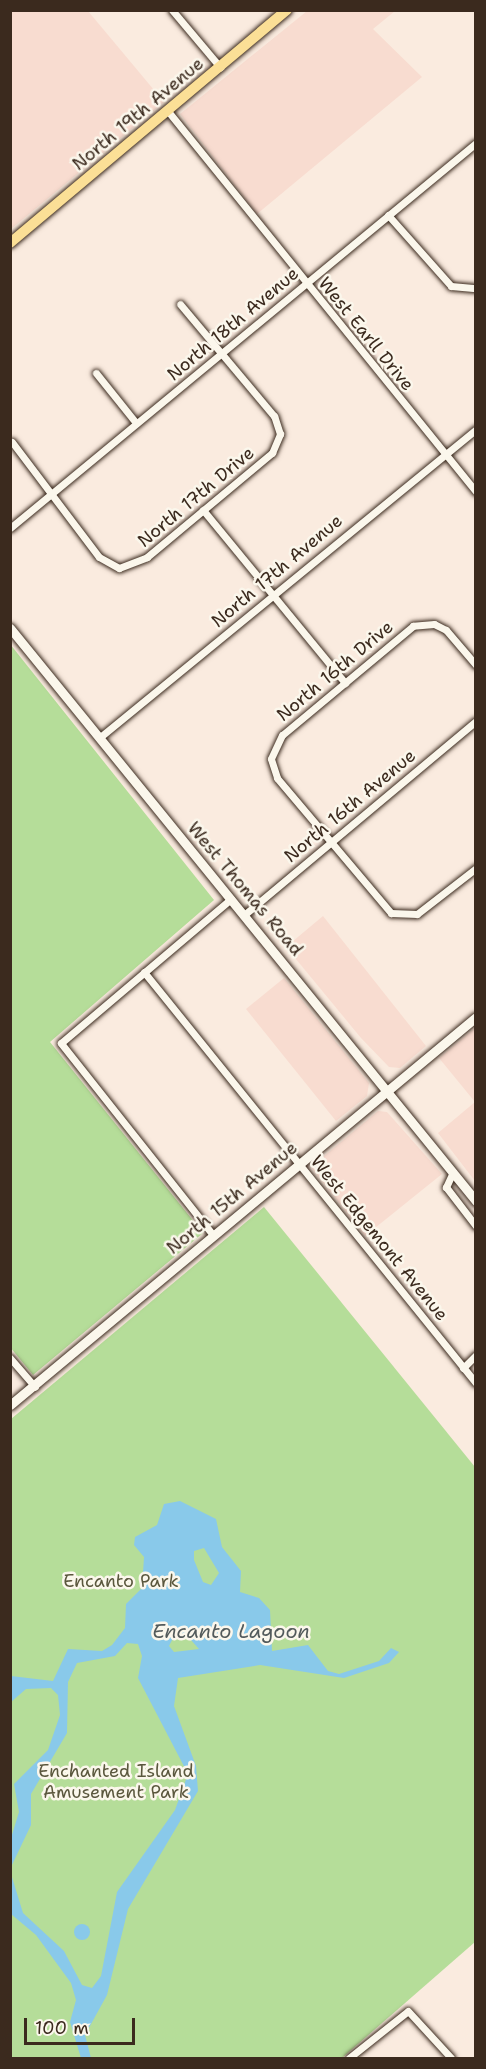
<!DOCTYPE html>
<html>
<head>
<meta charset="utf-8">
<style>
	body { margin:0 }
	#map { position:relative; width:486px; height:2069px; overflow:hidden; background:#faebdf; font-family:"Shantell Sans",sans-serif }
	div>[style] { position:absolute }
	.built>* { inset:0; background:#f8dcd0 }
	.green>* { inset:0; background:#b5dd99 }
	.water>* { inset:0; background:#89c9ea }
	.round { border-radius:50% }
	.roads { filter:drop-shadow(0 0 2px #3b2a1e) drop-shadow(0 0 2px #3b2a1e) }
	.street>* { height:7px; margin:-3.5px; padding:0 3.5px; transform-origin:3.5px; border-radius:3.5px; background:#fbf7ec }
	.secondary>* { height:9px; margin:-4.5px; padding:0 4.5px; transform-origin:4.5px; border-radius:4.5px; background:#fbf7ec }
	.primary>* { height:10px; margin:-5px; padding:0 5px; transform-origin:5px; border-radius:5px; background:#fbdf96 }
	span { translate:-50% -50%; white-space:nowrap; text-align:center; line-height:1.15; -webkit-text-stroke:5px #fbf7ec; paint-order:stroke }
	.street-label { font-size:18px; color:#3b2a1e }
	.park-label { font-size:18px; color:#5a573d }
	.water-label { font-size:20px; color:#525a5b; font-style:italic }
	.frame { position:absolute; inset:0; border:12px solid #3b2a1e; pointer-events:none }
	.scale { position:absolute; left:24px; top:2018px; width:111px; height:27px; box-sizing:border-box; border:3px solid #3b2a1e; border-top:0; padding-left:8px; font-size:18px; line-height:21px; white-space:nowrap; color:#3b2a1e; -webkit-text-stroke:4px #fbf7ec; paint-order:stroke }
</style>
</head>
<body>
<div id="map">
	<div class="built">
		<i style="clip-path:polygon(10px 11px,88px 11px,164px 102px,11px 229px)"></i>
		<i style="clip-path:polygon(307px 11px,395px 11px,373px 29px,422px 77px,257px 214px,180px 114px)"></i>
		<i style="clip-path:polygon(323px 916px,426px 1046px,400px 1068px,389px 1067px,361px 1038px,286px 947px)"></i>
		<i style="clip-path:polygon(284px 978px,369px 1083px,367px 1096px,336px 1121px,246px 1009px)"></i>
		<i style="clip-path:polygon(475px 1028px,475px 1181px,438px 1133px,475px 1102px,439px 1058px)"></i>
		<i style="clip-path:polygon(378px 1111px,387px 1112px,442px 1174px,365px 1236px,311px 1167px)"></i>
	</div>
	<div class="green">
		<i style="clip-path:polygon(10px 644px,214px 900px,50px 1042px,203px 1233px,33px 1375px,10px 1347px)"></i>
		<i style="clip-path:polygon(264px 1207px,475px 1467px,475px 1942px,342px 2058px,11px 2058px,11px 1419px)"></i>
	</div>
	<div class="water">
		<i style="clip-path:polygon(evenodd,180px 1501px,216px 1519px,222px 1547px,241px 1571px,240px 1592px,259px 1598px,270px 1610px,272px 1651px,308px 1645px,328px 1671px,339px 1674px,379px 1661px,391px 1648px,399px 1652px,389px 1663px,344px 1678px,260px 1665px,178px 1678px,174px 1706px,196px 1766px,198px 1791px,128px 1909px,107px 1995px,85px 2035px,91px 2058px,81px 2058px,70px 2022px,76px 2000px,71px 1983px,36px 1935px,11px 1914px,11px 1874px,23px 1913px,64px 1951px,82px 1985px,92px 1988px,101px 1976px,117px 1892px,175px 1810px,188px 1774px,138px 1678px,142px 1656px,138px 1644px,127px 1643px,115px 1656px,77px 1663px,68px 1682px,67px 1733px,31px 1794px,31px 1825px,11px 1867px,11px 1838px,19px 1812px,14px 1784px,48px 1750px,60px 1715px,58px 1695px,51px 1688px,26px 1689px,11px 1702px,11px 1676px,53px 1681px,68px 1649px,102px 1651px,112px 1645px,125px 1628px,126px 1604px,142px 1588px,144px 1557px,134px 1545px,135px 1537px,157px 1525px,164px 1504px,180px 1501px,204px 1548px,219px 1573px,211px 1585px,203px 1582px,194px 1560px,194px 1551px,204px 1548px,180px 1501px,174px 1636px,191px 1640px,199px 1649px,174px 1652px,169px 1646px,174px 1636px)"></i>
		<i class="round" style="left:74px;top:1924px;width:16px;height:16px"></i>
	</div>
	<div class="roads">
		<div class="street">
			<i style="left:172px;top:10px;width:75px;rotate:49.9deg"></i>
			<i style="left:167px;top:110px;width:491px;rotate:51deg"></i>
			<i style="left:388px;top:215px;width:95px;rotate:48.4deg"></i>
			<i style="left:451px;top:286px;width:25px;rotate:5deg"></i>
			<i style="left:96px;top:373px;width:64px;rotate:51.3deg"></i>
			<i style="left:12px;top:442px;width:144px;rotate:52.9deg"></i>
			<i style="left:99px;top:557px;width:23px;rotate:29deg"></i>
			<i style="left:119px;top:568px;width:30px;rotate:-21deg"></i>
			<i style="left:147px;top:557px;width:163px;rotate:-39.8deg"></i>
			<i style="left:272px;top:453px;width:21px;rotate:-67deg"></i>
			<i style="left:280px;top:434px;width:19px;rotate:-108deg"></i>
			<i style="left:274px;top:416px;width:146px;rotate:-130deg"></i>
			<i style="left:203px;top:510px;width:224px;rotate:50.6deg"></i>
			<i style="left:10px;top:528px;width:604px;rotate:-39.56deg"></i>
			<i style="left:476px;top:665px;width:46px;rotate:-130.6deg"></i>
			<i style="left:446px;top:630px;width:13px;rotate:-153deg"></i>
			<i style="left:434px;top:624px;width:21px;rotate:175deg"></i>
			<i style="left:413px;top:626px;width:170px;rotate:140.2deg"></i>
			<i style="left:282px;top:735px;width:26px;rotate:115deg"></i>
			<i style="left:271px;top:759px;width:20px;rotate:72deg"></i>
			<i style="left:277px;top:778px;width:177px;rotate:49.8deg"></i>
			<i style="left:391px;top:913px;width:26px;rotate:2deg"></i>
			<i style="left:417px;top:914px;width:75px;rotate:-37.9deg"></i>
			<i style="left:99px;top:738px;width:487px;rotate:-39.3deg"></i>
			<i style="left:244px;top:915px;width:302px;rotate:-39.9deg"></i>
			<i style="left:144px;top:972px;width:528px;rotate:51.07deg"></i>
			<i style="left:453px;top:1172px;width:17px;rotate:115deg"></i>
			<i style="left:446px;top:1187px;width:49px;rotate:52.4deg"></i>
			<i style="left:213px;top:1235px;width:245px;rotate:-128.4deg"></i>
			<i style="left:61px;top:1043px;width:223px;rotate:-40.3deg"></i>
			<i style="left:10px;top:1358px;width:38px;rotate:49deg"></i>
			<i style="left:463px;top:1368px;width:18px;rotate:-45deg"></i>
			<i style="left:349px;top:2058px;width:75px;rotate:-38.5deg"></i>
			<i style="left:408px;top:2011px;width:64px;rotate:47.5deg"></i>
		</div>
		<div class="secondary">
			<i style="left:10px;top:628px;width:739px;rotate:50.88deg"></i>
			<i style="left:10px;top:1405px;width:606px;rotate:-39.78deg"></i>
		</div>
		<div class="primary">
			<i style="left:10px;top:243px;width:362px;rotate:-40.1deg"></i>
		</div>
	</div>
	<div class="street-label">
		<span style="left:138px;top:114px;rotate:-40deg">North 19th Avenue</span>
		<span style="left:233px;top:324px;rotate:-40deg">North 18th Avenue</span>
		<span style="left:366px;top:334px;rotate:51deg">West Earll Drive</span>
		<span style="left:196px;top:497px;rotate:-40deg">North 17th Drive</span>
		<span style="left:277px;top:571px;rotate:-40deg">North 17th Avenue</span>
		<span style="left:335px;top:671px;rotate:-40deg">North 16th Drive</span>
		<span style="left:350px;top:806px;rotate:-40deg">North 16th Avenue</span>
		<span style="left:245px;top:889px;rotate:50deg">West Thomas Road</span>
		<span style="left:232px;top:1198px;rotate:-40deg">North 15th Avenue</span>
		<span style="left:379px;top:1238px;rotate:51deg">West Edgemont Avenue</span>
	</div>
	<div class="park-label">
		<span style="left:121px;top:1581px">Encanto Park</span>
		<span style="left:116px;top:1782px">Enchanted Island<br>Amusement Park</span>
	</div>
	<div class="water-label">
		<span style="left:231px;top:1631px">Encanto Lagoon</span>
	</div>
	<div class="frame"></div>
	<div class="scale">100 m</div>
</div>
</body>
</html>
